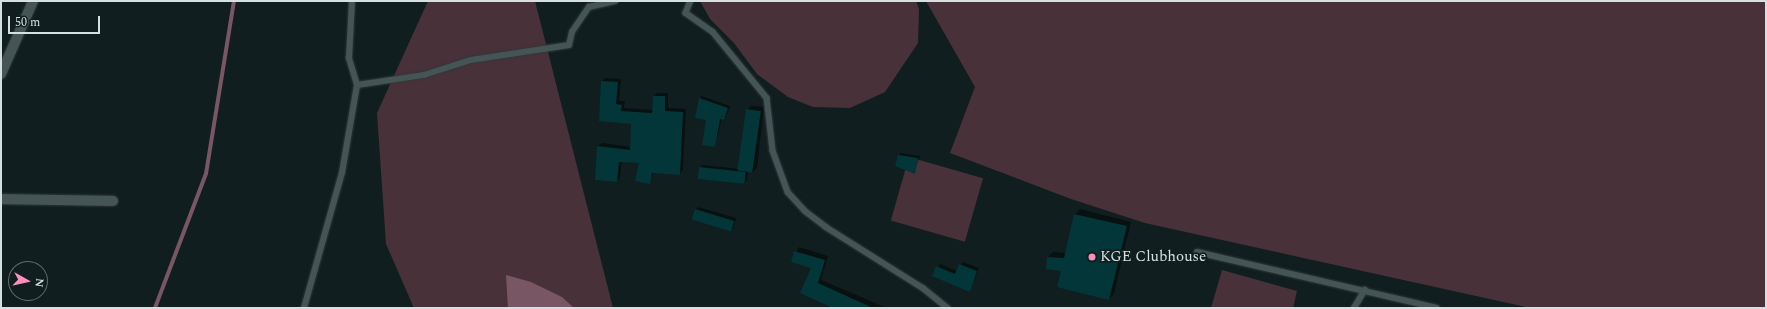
<!DOCTYPE html>
<html>
<head>
<meta charset="utf-8">
<style>
	body { margin:0 }
	#map { position:relative; width:1767px; height:309px; overflow:hidden; background:#101e1f; font-family:Spectral,serif }
	div>[style] { position:absolute }
	.green>* { inset:0; background:#49313a; transform-origin:0 0 }
	.water>* { inset:0; background:#795663 }
	.shadow>* { inset:0; background:#0007 }
	.stream>* { height:3.5px; margin:-1.75px; padding:0 1.75px; transform-origin:1.75px; border-radius:1.75px; background:#795663 }
	.building>* { inset:0; background:#033639; transform-origin:0 0 }
	.roads { filter:drop-shadow(0 0 1px #2f3838) drop-shadow(0 0 1px #2f3838) }
	.lane>* { height:5.5px; margin:-2.75px; padding:0 2.75px; transform-origin:2.75px; border-radius:2.75px; background:#455556 }
	.street>* { height:10px; margin:-5px; padding:0 5px; transform-origin:5px; border-radius:5px; background:#455556 }
	.dots>* { width:11px; height:11px; translate:-50% -50%; box-sizing:border-box; border:2px solid #101e1f; border-radius:50% }
	span { translate:-50% -50%; white-space:nowrap; text-align:center; line-height:1.15; -webkit-text-stroke:3.5px #101e1f; paint-order:stroke }
	.poi-label { font-size:15px; color:#d7e0e0 }
	.left { translate:0 -50%; text-align:left }
	.frame { position:absolute; inset:0; border:2px solid #d7e0e0; pointer-events:none }
	.north { position:absolute; left:8px; top:261px; width:40px; height:40px; box-sizing:border-box; background:#101e1f; border:1px solid #606c6c; border-radius:50%; rotate:98deg; font-size:11px; font-weight:700; line-height:16px; text-align:center; color:#d7e0e0 }
	.north::after { content:''; display:block; margin:auto; width:14px; height:18px; background:#fe8ebc; clip-path:polygon(50% 0,100% 100%,50% 72%,0 100%) }
	.scale { position:absolute; left:8px; top:16px; width:92px; height:18px; box-sizing:border-box; border:2px solid #d7e0e0; border-top:0; padding-left:5px; font-size:12px; line-height:14px; white-space:nowrap; color:#d7e0e0; -webkit-text-stroke:3px #101e1f; paint-order:stroke }
</style>
</head>
<body>
<div id="map">
	<div class="green">
		<i style="clip-path:polygon(428px 1px,535px 1px,613px 308px,414px 308px,386px 244px,377px 113px)"></i>
		<i style="clip-path:polygon(700px 1px,916px 1px,919px 9px,918px 43px,885px 92px,850px 108px,813px 107px,788px 97px,757px 74px,734px 43px,710px 19px)"></i>
		<i style="clip-path:polygon(926px 1px,1766px 1px,1766px 308px,1530px 308px,1145px 223px,1071px 199px,950px 153px,975px 87px)"></i>
		<i style="left:909px;top:157px;width:77px;height:66px;rotate:16deg"></i>
		<i style="clip-path:polygon(1222px 270px,1297px 291px,1293px 308px,1211px 308px)"></i>
	</div>
	<div class="water">
		<i style="clip-path:polygon(506px 275px,531px 282px,562px 297px,574px 308px,508px 308px)"></i>
	</div>
	<div class="shadow">
		<i style="clip-path:polygon(605px 78px,621px 79px,619px 101px,625px 101px,624px 108px,653px 110px,654px 96px,657px 93px,668px 93px,668px 108px,686px 109px,683px 170px,680px 173px,654px 172px,649px 183px,640px 162px,622px 161px,620px 178px,617px 181px,596px 179px,598px 146px,602px 143px,631px 147px,632px 123px,600px 120px,602px 81px)"></i>
		<i style="clip-path:polygon(702px 96px,730px 106px,726px 117px,722px 118px,715px 146px,700px 98px)"></i>
		<i style="clip-path:polygon(751px 106px,764px 107px,757px 168px,753px 172px,748px 171px,747px 181px,744px 184px,700px 167px,703px 165px,740px 169px,747px 110px)"></i>
		<i style="clip-path:polygon(901px 153px,920px 156px,914px 172px,899px 155px)"></i>
		<i style="clip-path:polygon(698px 207px,736px 218px,733px 228px,730px 230px,696px 209px)"></i>
		<i style="clip-path:polygon(1080px 209px,1131px 222px,1114px 294px,1109px 299px,1062px 270px,1048px 257px,1053px 252px,1066px 253px,1075px 214px)"></i>
		<i style="clip-path:polygon(799px 247px,828px 256px,821px 280px,887px 308px,836px 308px,801px 293px,812px 267px,792px 261px)"></i>
		<i style="clip-path:polygon(963px 262px,979px 268px,970px 291px,933px 276px,940px 264px,957px 271px)"></i>
	</div>
	<div class="stream">
		<i style="left:155px;top:308px;width:143px;rotate:-69.2deg"></i>
		<i style="left:206px;top:174px;width:175px;rotate:-80.8deg"></i>
	</div>
	<div class="building">
		<i style="clip-path:polygon(601px 81px,618px 82px,616px 104px,622px 105px,621px 111px,652px 113px,653px 96px,665px 96px,665px 111px,683px 112px,680px 175px,652px 173px,650px 184px,635px 181px,639px 163px,619px 162px,617px 182px,595px 180px,597px 146px,630px 150px,631px 124px,599px 121px)"></i>
		<i style="clip-path:polygon(699px 98px,728px 108px,724px 120px,720px 119px,715px 147px,702px 145px,706px 120px,695px 118px)"></i>
		<i style="left:746px;top:109px;width:15px;height:62px;rotate:8deg"></i>
		<i style="clip-path:polygon(898px 155px,918px 158px,915px 174px,895px 166px)"></i>
		<i style="left:699px;top:167px;width:47px;height:12px;rotate:6deg"></i>
		<i style="left:695px;top:209px;width:41px;height:11px;rotate:17deg"></i>
		<i style="clip-path:polygon(1074px 214px,1127px 226px,1109px 300px,1057px 287px,1061px 271px,1046px 269px,1047px 257px,1064px 258px)"></i>
		<i style="clip-path:polygon(794px 251px,825px 260px,818px 283px,873px 308px,833px 308px,800px 293px,811px 268px,791px 262px)"></i>
		<i style="clip-path:polygon(959px 264px,977px 271px,970px 292px,932px 276px,936px 266px,955px 274px)"></i>
	</div>
	<div class="roads">
		<div class="lane">
			<i style="left:691px;top:1px;width:13px;rotate:113deg"></i>
			<i style="left:686px;top:13px;width:33px;rotate:35deg"></i>
			<i style="left:713px;top:32px;width:85px;rotate:50.7deg"></i>
			<i style="left:767px;top:98px;width:53px;rotate:83.5deg"></i>
			<i style="left:773px;top:151px;width:44px;rotate:69.9deg"></i>
			<i style="left:788px;top:192px;width:25px;rotate:48deg"></i>
			<i style="left:805px;top:211px;width:26px;rotate:37deg"></i>
			<i style="left:826px;top:227px;width:115px;rotate:32.2deg"></i>
			<i style="left:923px;top:288px;width:32px;rotate:39deg"></i>
			<i style="left:357px;top:85px;width:68px;rotate:-8.5deg"></i>
			<i style="left:424px;top:75px;width:49px;rotate:-17.7deg"></i>
			<i style="left:471px;top:60px;width:99px;rotate:-8.7deg"></i>
			<i style="left:569px;top:45px;width:13px;rotate:-77deg"></i>
			<i style="left:572px;top:32px;width:30px;rotate:-56deg"></i>
			<i style="left:589px;top:7px;width:27px;rotate:-13deg"></i>
			<i style="left:1197px;top:252px;width:246px;rotate:13.1deg"></i>
			<i style="left:304px;top:308px;width:140px;rotate:-74.3deg"></i>
			<i style="left:342px;top:173px;width:89px;rotate:-80.3deg"></i>
			<i style="left:357px;top:85px;width:28px;rotate:-107deg"></i>
			<i style="left:349px;top:58px;width:57px;rotate:-87deg"></i>
			<i style="left:1354px;top:308px;width:21px;rotate:-59deg"></i>
		</div>
		<div class="street">
			<i style="left:1px;top:74px;width:80px;rotate:-66.3deg"></i>
			<i style="left:1px;top:199px;width:112px;rotate:1deg"></i>
		</div>
	</div>
	<div class="dots">
		<i style="left:1092px;top:257px;background:#fe8ebc"></i>
	</div>
	<div class="poi-label">
		<span class="left" style="left:1100px;top:257px">KGE Clubhouse</span>
	</div>
	<div class="frame"></div>
	<div class="north">N</div>
	<div class="scale">50 m</div>
</div>
</body>
</html>
